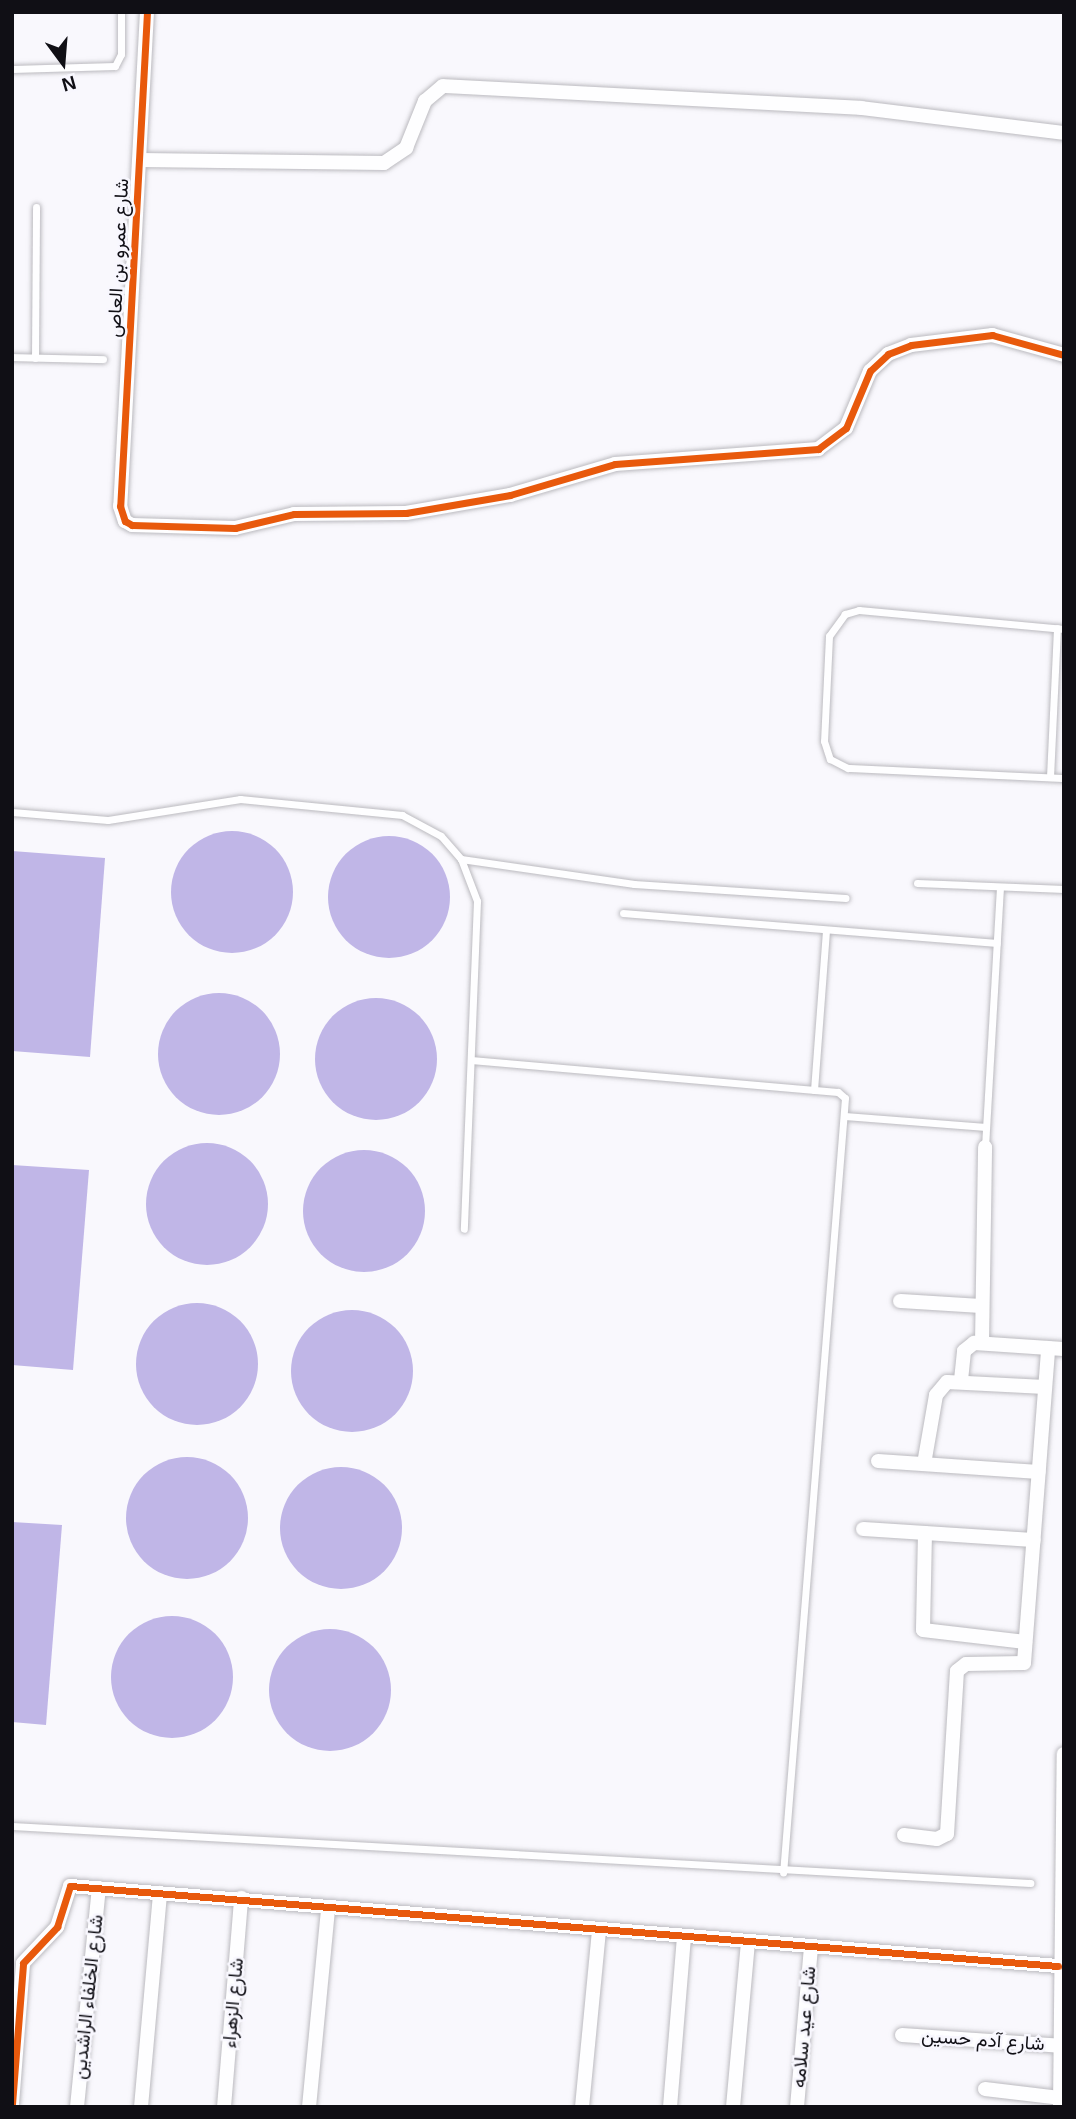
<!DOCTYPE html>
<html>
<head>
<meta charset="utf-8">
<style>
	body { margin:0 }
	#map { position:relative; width:1076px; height:2119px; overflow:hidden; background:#f9f8fd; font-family:Arial,Vazirmatn,sans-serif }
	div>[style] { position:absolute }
	.water>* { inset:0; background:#c0b6e7 }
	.round { border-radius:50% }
	.roads { filter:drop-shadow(0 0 2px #bbbabf) drop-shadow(0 0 2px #bbbabf) }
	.service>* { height:7px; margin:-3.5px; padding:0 3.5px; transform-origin:3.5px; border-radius:3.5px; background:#fefeff }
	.minor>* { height:14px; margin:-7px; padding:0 7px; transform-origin:7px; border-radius:7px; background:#fefeff }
	.cycleway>* { height:7px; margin:-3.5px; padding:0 3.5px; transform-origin:3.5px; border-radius:3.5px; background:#e8590c }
	span { translate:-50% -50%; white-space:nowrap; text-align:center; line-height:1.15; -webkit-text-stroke:5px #f8f7fe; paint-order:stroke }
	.street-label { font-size:19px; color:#100f15 }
	.frame { position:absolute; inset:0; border:14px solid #100f15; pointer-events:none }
	.north { position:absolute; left:28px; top:28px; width:70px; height:70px; -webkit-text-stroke:5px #f8f7fe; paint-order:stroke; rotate:164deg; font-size:19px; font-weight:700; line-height:28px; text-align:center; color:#100f15 }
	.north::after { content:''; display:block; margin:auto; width:24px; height:32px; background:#100f15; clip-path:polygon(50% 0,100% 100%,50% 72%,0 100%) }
</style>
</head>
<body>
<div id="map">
	<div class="water">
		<i class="round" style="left:171px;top:831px;width:122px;height:122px"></i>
		<i class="round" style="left:328px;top:836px;width:122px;height:122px"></i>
		<i style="clip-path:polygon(12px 851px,105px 858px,90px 1057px,12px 1051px)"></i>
		<i class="round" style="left:158px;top:993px;width:122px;height:122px"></i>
		<i class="round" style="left:315px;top:998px;width:122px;height:122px"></i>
		<i class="round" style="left:146px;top:1143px;width:122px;height:122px"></i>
		<i class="round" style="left:303px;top:1150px;width:122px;height:122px"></i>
		<i style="clip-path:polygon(12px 1165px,89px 1170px,73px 1370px,12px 1365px)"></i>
		<i class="round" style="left:136px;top:1303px;width:122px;height:122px"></i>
		<i class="round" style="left:291px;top:1310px;width:122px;height:122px"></i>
		<i class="round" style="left:126px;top:1457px;width:122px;height:122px"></i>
		<i class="round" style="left:280px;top:1467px;width:122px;height:122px"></i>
		<i style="clip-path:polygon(12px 1522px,62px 1525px,46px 1725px,12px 1722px)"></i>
		<i class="round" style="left:111px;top:1616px;width:122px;height:122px"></i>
		<i class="round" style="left:269px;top:1629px;width:122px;height:122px"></i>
	</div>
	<div class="roads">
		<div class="service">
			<i style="left:12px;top:69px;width:103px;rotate:-1.7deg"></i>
			<i style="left:115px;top:66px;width:13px;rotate:-63deg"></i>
			<i style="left:121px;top:54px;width:42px;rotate:-90deg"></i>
			<i style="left:12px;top:357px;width:91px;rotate:1.3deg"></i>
			<i style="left:35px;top:358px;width:151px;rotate:-89.6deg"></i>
			<i style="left:1064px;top:629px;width:206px;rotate:-174.7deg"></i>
			<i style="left:859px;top:610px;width:15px;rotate:164deg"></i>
			<i style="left:845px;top:614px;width:27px;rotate:126deg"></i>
			<i style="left:829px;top:636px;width:105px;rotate:92.7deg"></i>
			<i style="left:824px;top:741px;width:19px;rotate:72deg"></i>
			<i style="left:830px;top:759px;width:20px;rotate:27deg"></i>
			<i style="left:848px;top:768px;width:216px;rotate:2.7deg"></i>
			<i style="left:1050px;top:777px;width:149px;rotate:-87.3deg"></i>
			<i style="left:12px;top:812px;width:96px;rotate:4.8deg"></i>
			<i style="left:108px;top:820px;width:134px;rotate:-9deg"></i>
			<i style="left:240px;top:799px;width:163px;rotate:5.6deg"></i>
			<i style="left:402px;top:815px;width:44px;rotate:28.3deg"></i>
			<i style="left:441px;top:836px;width:30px;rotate:49deg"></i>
			<i style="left:461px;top:859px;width:45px;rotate:69.1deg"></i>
			<i style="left:477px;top:901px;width:328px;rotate:92.3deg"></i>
			<i style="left:461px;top:859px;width:175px;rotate:8.2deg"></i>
			<i style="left:634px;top:884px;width:212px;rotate:3.8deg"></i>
			<i style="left:917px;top:883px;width:147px;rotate:2.3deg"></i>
			<i style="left:623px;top:913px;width:375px;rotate:4.6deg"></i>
			<i style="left:471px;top:1060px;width:368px;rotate:5deg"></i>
			<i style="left:838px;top:1092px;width:9px;rotate:41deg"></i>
			<i style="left:845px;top:1098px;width:777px;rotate:94.57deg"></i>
			<i style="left:814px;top:1090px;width:159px;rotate:-85.7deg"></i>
			<i style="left:845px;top:1116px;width:141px;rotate:4.5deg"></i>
			<i style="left:985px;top:1147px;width:260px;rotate:-86.7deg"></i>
			<i style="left:12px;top:1826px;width:1020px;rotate:3.2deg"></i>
		</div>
		<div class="minor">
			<i style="left:147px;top:12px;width:495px;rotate:93.1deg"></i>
			<i style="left:120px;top:506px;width:16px;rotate:72deg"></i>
			<i style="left:125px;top:521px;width:8px;rotate:30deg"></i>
			<i style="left:132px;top:525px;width:103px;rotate:1.7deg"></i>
			<i style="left:235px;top:528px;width:61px;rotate:-13.3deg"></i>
			<i style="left:294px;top:514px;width:112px;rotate:-0.5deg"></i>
			<i style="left:406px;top:513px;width:106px;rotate:-9.8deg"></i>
			<i style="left:510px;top:495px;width:109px;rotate:-16.4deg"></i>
			<i style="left:615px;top:464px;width:204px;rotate:-4.2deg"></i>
			<i style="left:818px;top:449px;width:35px;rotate:-37deg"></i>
			<i style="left:846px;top:428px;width:62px;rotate:-67.2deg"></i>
			<i style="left:870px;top:371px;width:25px;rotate:-43deg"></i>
			<i style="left:888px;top:354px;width:25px;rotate:-21deg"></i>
			<i style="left:911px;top:345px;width:82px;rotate:-7deg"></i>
			<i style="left:992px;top:335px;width:75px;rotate:15.5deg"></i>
			<i style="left:140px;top:160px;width:244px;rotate:0.7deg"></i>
			<i style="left:384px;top:163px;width:27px;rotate:-34deg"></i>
			<i style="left:406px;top:148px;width:51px;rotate:-68deg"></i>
			<i style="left:425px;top:101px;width:23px;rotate:-40deg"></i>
			<i style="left:443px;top:86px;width:419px;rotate:3deg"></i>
			<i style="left:861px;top:108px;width:205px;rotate:7deg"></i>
			<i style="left:900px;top:1301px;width:82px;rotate:3.5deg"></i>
			<i style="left:982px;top:1343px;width:196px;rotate:-89.1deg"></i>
			<i style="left:961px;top:1380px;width:29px;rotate:-84deg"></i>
			<i style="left:964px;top:1351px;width:13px;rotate:-39deg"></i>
			<i style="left:974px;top:1343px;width:90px;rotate:3.8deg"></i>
			<i style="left:878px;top:1461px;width:161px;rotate:3.9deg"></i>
			<i style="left:924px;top:1464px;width:70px;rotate:-80.1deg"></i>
			<i style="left:936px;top:1395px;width:17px;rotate:-50deg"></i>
			<i style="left:947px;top:1382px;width:98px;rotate:2.9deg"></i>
			<i style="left:863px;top:1529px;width:171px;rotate:3.7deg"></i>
			<i style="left:925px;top:1533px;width:97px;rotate:91.2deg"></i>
			<i style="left:923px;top:1630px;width:103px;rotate:6.7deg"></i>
			<i style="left:904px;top:1835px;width:33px;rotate:7deg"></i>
			<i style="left:937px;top:1839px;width:11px;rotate:-27deg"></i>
			<i style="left:947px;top:1834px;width:163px;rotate:-86.5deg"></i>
			<i style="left:957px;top:1671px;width:11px;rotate:-38deg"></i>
			<i style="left:966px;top:1664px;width:58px;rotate:-1deg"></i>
			<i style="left:1024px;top:1663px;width:316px;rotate:-85.6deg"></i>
			<i style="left:902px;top:2035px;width:162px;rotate:3.9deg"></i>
			<i style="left:985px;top:2089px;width:77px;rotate:6.8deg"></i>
			<i style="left:12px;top:2104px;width:141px;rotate:-85.5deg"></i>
			<i style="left:23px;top:1963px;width:50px;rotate:-46.6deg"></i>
			<i style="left:57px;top:1927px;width:43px;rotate:-72.4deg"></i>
			<i style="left:70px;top:1886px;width:991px;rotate:4.63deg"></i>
			<i style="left:77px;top:2107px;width:220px;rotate:-84.3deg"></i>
			<i style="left:141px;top:2107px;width:215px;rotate:-84.9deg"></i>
			<i style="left:224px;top:2107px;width:210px;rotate:-85.3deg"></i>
			<i style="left:309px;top:2107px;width:200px;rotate:-84.5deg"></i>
			<i style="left:582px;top:2107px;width:178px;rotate:-84.5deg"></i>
			<i style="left:670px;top:2107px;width:171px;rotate:-85.3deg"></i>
			<i style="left:733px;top:2107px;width:166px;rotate:-84.8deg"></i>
			<i style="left:797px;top:2107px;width:160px;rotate:-85deg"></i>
			<i style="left:1060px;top:2107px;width:353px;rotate:-89.4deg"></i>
		</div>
	</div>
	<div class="cycleway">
		<i style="left:147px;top:12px;width:495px;rotate:93.1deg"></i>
		<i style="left:120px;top:506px;width:16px;rotate:72deg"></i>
		<i style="left:125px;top:521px;width:8px;rotate:30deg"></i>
		<i style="left:132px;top:525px;width:103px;rotate:1.7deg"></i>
		<i style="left:235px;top:528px;width:61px;rotate:-13.3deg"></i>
		<i style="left:294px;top:514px;width:112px;rotate:-0.5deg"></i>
		<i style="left:406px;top:513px;width:106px;rotate:-9.8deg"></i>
		<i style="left:510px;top:495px;width:109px;rotate:-16.4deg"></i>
		<i style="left:615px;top:464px;width:204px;rotate:-4.2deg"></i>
		<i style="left:818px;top:449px;width:35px;rotate:-37deg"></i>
		<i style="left:846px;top:428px;width:62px;rotate:-67.2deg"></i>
		<i style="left:870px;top:371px;width:25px;rotate:-43deg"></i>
		<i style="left:888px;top:354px;width:25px;rotate:-21deg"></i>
		<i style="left:911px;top:345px;width:82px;rotate:-7deg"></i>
		<i style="left:992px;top:335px;width:75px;rotate:15.5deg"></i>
		<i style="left:12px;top:2104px;width:141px;rotate:-85.5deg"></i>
		<i style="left:23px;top:1963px;width:50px;rotate:-46.6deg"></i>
		<i style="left:57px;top:1927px;width:43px;rotate:-72.4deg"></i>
		<i style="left:70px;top:1886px;width:991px;rotate:4.63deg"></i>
	</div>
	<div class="street-label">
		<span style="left:118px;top:258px;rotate:-87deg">شارع عمرو بن العاص</span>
		<span style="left:88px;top:1997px;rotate:-84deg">شارع الخلفاء الراشدين</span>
		<span style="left:233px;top:2003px;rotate:-85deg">شارع الزهراء</span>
		<span style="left:804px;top:2027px;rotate:-85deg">شارع عيد سلامه</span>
		<span style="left:983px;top:2040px;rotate:4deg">شارع آدم حسين</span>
	</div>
	<div class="frame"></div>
	<div class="north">N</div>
</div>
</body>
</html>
